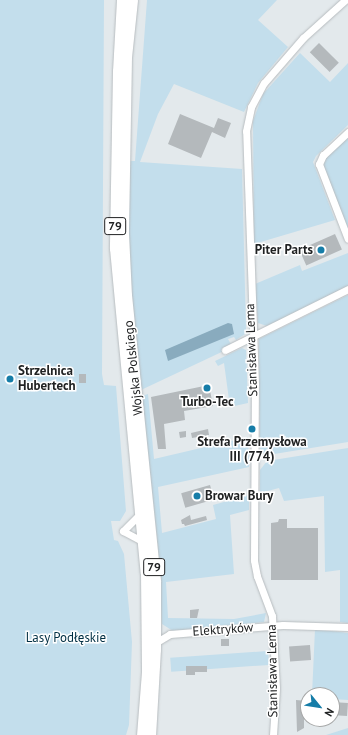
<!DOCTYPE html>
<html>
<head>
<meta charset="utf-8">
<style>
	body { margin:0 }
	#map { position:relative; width:348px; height:735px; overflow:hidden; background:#e3e9ec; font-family:"PT Sans",sans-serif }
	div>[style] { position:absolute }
	.green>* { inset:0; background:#c3deec; transform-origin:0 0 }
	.water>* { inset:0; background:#89abbe }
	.building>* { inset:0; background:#b4b9bc; transform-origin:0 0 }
	.roads { filter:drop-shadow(0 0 1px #b7bcbf) drop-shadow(0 0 1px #b7bcbf) }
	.minor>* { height:7px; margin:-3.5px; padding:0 3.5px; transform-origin:3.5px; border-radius:3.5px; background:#fff }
	.primary>* { height:11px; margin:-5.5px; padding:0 5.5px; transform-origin:5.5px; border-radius:5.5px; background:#fff }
	.dots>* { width:11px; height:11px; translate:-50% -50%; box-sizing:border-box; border:2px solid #fff; border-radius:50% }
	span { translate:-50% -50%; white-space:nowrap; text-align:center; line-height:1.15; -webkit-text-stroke:3px #fff; paint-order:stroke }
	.shield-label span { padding:1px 3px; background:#fff; border:1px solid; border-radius:3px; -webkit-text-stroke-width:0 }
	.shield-label { font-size:12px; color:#202223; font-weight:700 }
	.poi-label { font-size:13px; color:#202223; font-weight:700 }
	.right { translate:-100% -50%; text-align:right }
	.left { translate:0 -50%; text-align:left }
	.street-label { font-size:13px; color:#202223 }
	.park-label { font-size:13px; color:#002f43 }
	.north { position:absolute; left:300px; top:687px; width:40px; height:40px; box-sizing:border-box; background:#fff; border:1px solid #a6a7a7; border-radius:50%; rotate:120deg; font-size:11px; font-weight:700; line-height:16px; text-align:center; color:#202223 }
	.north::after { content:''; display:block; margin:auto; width:14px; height:18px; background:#167da8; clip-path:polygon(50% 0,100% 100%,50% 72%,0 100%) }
</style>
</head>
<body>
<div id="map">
	<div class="green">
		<i style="clip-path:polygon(0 0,104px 0,102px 374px,104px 385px,116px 386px,126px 511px,120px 521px,111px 521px,114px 540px,118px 541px,124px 554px,132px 642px,129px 725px,126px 735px,0 735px)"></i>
		<i style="clip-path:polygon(147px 0,277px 0,258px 20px,288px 47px,258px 83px,244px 112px,174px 84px,158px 114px,140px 162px,242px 169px,246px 329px,245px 334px,236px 340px,234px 337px,228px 339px,232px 346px,228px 349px,141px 390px,130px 274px,128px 214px,129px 161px,135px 161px)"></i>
		<i style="clip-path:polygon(300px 53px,330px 82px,348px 63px,348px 125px,316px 156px,313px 162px,335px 220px,254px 244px,253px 121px,263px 94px)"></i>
		<i style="clip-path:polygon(348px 136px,348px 231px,323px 166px,326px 157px)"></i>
		<i style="clip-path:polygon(348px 253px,348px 286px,267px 326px,258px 323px,255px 284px,300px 265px,302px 271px)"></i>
		<i style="clip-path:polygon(348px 295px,348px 442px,268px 455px,262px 453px,260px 448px,259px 339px)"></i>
		<i style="clip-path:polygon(242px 348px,246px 350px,248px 403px,230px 407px,224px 363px,218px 366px,215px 361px)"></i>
		<i style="clip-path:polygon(148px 394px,154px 459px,248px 437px,249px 467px,158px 487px,162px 533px,216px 519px,213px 505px,249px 495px,249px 510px,230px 515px,234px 574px,166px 582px,168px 618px,234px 619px,266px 613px,264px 622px,173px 631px,162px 624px,158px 549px,142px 396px)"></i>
		<i style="clip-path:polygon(348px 448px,348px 623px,340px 622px,340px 570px,325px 572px,324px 496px,284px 501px,279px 488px,260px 493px,260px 470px,267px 461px)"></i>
		<i style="clip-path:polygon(315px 629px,348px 633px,348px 700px,332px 699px,332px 695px,312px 695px)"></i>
		<i style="left:268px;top:651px;width:14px;height:98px;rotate:86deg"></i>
		<i style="clip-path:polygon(348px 728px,348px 735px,326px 735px)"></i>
	</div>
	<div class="water">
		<i style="clip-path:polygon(228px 323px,232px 324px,234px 334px,168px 361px,165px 350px)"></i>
	</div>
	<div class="building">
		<i style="left:319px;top:43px;width:28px;height:13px;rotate:45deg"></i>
		<i style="clip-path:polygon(180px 114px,214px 128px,218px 118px,231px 123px,225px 138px,212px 132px,201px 158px,168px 144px)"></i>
		<i style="left:335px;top:234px;width:17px;height:39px;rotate:66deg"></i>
		<i style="left:79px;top:374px;width:7px;height:9px"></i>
		<i style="clip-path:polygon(209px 385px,213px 406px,184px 411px,185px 420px,164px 424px,166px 449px,158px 449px,151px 397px)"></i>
		<i style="clip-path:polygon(208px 429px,209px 435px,192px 438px,191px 433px)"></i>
		<i style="clip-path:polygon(186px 431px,186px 437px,180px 438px,179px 432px)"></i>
		<i style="left:210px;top:485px;width:15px;height:30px;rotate:74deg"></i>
		<i style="clip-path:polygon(190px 515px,191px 520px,206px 516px,207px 520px,185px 526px,184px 524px,182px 524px,181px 520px)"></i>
		<i style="clip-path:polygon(279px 519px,287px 519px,287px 528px,318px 528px,318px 580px,271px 580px,271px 523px,278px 522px)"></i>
		<i style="clip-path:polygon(199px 609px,197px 618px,190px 618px,190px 610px)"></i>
		<i style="left:221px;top:639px;width:8px;height:7px"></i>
		<i style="left:310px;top:645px;width:15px;height:21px;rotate:86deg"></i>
		<i style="clip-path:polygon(186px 666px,207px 666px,207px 672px,195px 672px,195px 675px,186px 675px)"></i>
		<i style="clip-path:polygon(296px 700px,308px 701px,308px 720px,304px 719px,304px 728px,297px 732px)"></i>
		<i style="left:332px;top:702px;width:16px;height:13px;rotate:4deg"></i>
	</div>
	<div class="roads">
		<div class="minor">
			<i style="left:348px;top:132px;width:34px;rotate:137deg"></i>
			<i style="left:323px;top:155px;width:10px;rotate:114deg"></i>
			<i style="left:319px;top:164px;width:80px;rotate:68.9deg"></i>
			<i style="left:225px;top:350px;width:137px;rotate:-26.4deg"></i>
			<i style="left:123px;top:531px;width:25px;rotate:-45deg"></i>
			<i style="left:123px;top:531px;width:24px;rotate:28deg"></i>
			<i style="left:155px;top:643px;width:17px;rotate:-31deg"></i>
			<i style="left:170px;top:634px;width:113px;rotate:-4.6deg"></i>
			<i style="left:283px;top:625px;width:65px;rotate:1.8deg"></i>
			<i style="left:273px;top:735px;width:47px;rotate:-86.3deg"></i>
			<i style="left:276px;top:688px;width:72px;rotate:-93.2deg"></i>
			<i style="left:272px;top:616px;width:43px;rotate:-110.6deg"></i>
			<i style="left:257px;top:576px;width:16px;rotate:-101deg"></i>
			<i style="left:254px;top:560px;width:176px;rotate:-89.7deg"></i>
			<i style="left:255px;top:384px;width:253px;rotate:-92deg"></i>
			<i style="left:246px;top:131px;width:25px;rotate:-78deg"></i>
			<i style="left:251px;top:107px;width:27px;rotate:-62deg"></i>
			<i style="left:264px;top:83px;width:60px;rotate:-49.1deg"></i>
			<i style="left:303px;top:38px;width:57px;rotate:-42.1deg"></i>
		</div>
		<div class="primary">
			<i style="left:122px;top:0;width:71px;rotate:93.2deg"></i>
			<i style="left:118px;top:71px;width:177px;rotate:91deg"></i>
			<i style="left:115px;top:248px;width:326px;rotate:84.6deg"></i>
			<i style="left:146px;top:573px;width:99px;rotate:89.4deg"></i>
			<i style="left:147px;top:672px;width:63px;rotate:94.5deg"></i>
			<i style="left:132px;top:0;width:57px;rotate:96deg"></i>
			<i style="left:126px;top:57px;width:177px;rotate:91deg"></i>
			<i style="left:123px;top:234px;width:61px;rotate:87.2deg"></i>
			<i style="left:126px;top:295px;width:288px;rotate:84.2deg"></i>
			<i style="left:155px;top:582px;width:67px;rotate:90deg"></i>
			<i style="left:155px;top:649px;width:86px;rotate:93.3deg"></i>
		</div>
	</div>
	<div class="dots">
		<i style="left:321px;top:250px;background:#167da8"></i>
		<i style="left:10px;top:379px;background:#167da8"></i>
		<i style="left:207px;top:388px;background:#167da8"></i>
		<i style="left:252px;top:429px;background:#167da8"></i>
		<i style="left:197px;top:496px;background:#167da8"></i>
	</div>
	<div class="shield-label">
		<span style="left:115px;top:226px">79</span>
		<span style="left:154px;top:567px">79</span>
	</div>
	<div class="poi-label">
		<span class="right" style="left:313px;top:250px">Piter Parts</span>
		<span class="left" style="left:18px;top:379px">Strzelnica<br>Hubertech</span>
		<span style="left:207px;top:402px">Turbo-Tec</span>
		<span style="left:252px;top:450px">Strefa Przemysłowa<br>III (774)</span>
		<span class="left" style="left:205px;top:496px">Browar Bury</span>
	</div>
	<div class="street-label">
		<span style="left:252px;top:350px;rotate:-92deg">Stanisława Lema</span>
		<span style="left:134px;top:368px;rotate:-96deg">Wojska Polskiego</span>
		<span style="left:223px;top:630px;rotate:-4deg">Elektryków</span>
		<span style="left:273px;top:671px;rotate:-91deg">Stanisława Lema</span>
	</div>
	<div class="park-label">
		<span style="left:66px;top:638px">Lasy Podłęskie</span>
	</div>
	<div class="north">N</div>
</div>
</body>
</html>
